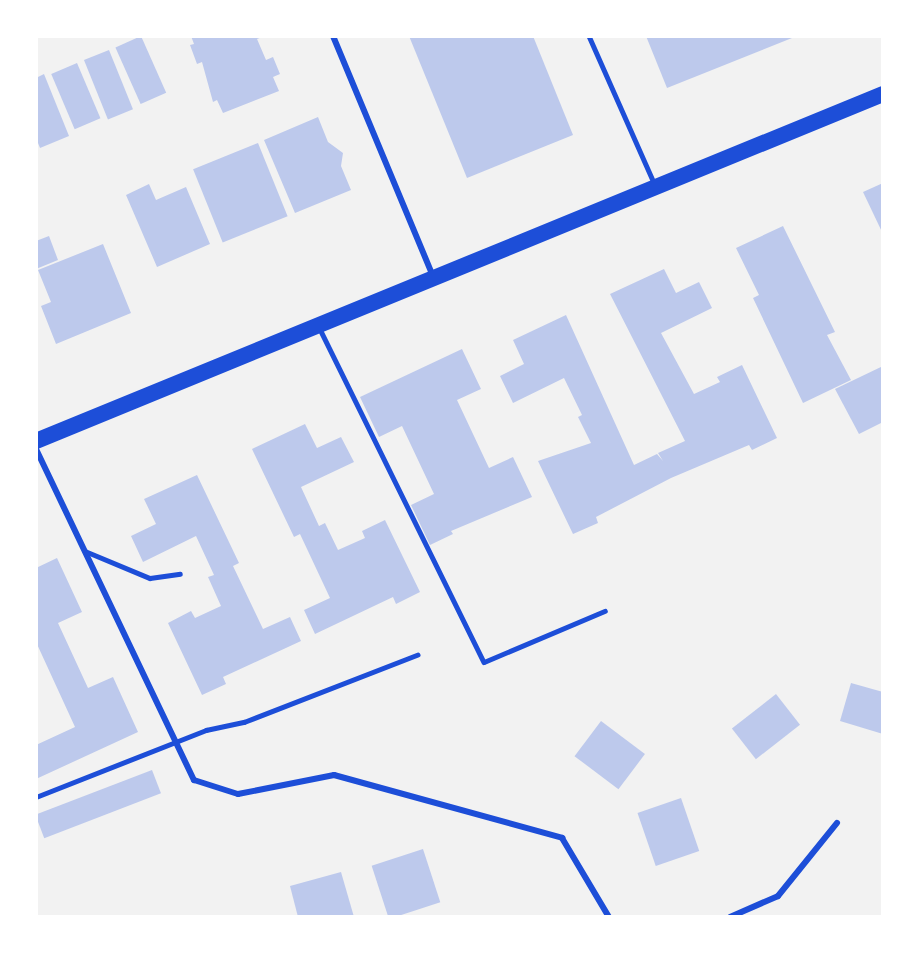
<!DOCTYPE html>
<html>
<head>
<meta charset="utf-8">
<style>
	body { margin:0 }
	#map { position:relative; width:919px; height:953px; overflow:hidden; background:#f2f2f2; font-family:"Titillium Web",sans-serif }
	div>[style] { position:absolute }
	.building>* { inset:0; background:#bdc9ec; transform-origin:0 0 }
	.service>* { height:4.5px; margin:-2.25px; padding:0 2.25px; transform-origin:2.25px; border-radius:2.25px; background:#1d4ed8 }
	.minor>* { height:6px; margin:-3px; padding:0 3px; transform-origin:3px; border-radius:3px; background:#1d4ed8 }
	.trunk>* { height:16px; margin:-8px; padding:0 8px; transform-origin:8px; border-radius:8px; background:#1d4ed8 }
	span { translate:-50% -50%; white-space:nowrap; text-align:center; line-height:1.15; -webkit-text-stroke:4.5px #fff; paint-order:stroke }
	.frame { position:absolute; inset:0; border:38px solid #fff; pointer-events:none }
</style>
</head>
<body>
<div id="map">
	<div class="building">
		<i style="left:141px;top:36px;width:62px;height:28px;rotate:66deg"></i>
		<i style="clip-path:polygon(191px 36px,265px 36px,257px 39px,266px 60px,273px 57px,280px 74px,273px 77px,279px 91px,223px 113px,217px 100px,213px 102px,202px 62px,197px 64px,190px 45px,194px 44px)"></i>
		<i style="clip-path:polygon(409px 36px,533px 36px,573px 135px,467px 178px)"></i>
		<i style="clip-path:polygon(646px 36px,797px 36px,667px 88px)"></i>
		<i style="left:109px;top:50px;width:64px;height:27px;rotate:68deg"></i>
		<i style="left:77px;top:63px;width:60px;height:28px;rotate:67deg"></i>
		<i style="clip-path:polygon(44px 74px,69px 136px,40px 148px,36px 138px,36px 78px)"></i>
		<i style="clip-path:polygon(318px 117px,328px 142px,343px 153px,341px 166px,351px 190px,295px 213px,264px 140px)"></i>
		<i style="left:258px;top:143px;width:79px;height:70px;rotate:68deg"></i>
		<i style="clip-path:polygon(883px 183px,883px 234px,863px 192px)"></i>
		<i style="clip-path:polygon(149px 184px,156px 200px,186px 187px,210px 244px,157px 267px,126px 195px)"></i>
		<i style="clip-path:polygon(783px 226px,835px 332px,827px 335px,851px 380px,803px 403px,753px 298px,759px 295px,736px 248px)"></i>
		<i style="clip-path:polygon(49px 236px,58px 260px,36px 269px,36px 241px)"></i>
		<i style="clip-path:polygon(103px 244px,131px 313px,56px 344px,41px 306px,51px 302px,38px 270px)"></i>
		<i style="clip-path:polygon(664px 269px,676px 293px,699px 282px,712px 308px,661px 333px,694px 394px,720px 382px,717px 377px,742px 365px,777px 438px,752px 450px,749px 445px,671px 478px,596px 517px,598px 523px,573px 534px,538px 461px,591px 443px,578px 417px,582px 415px,564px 378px,513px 403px,500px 376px,524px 364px,513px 340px,566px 315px,634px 465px,657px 454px,663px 461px,658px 453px,685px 441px,610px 294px)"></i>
		<i style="clip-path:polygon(462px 349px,481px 389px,457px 400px,489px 468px,513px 457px,532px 497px,451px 531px,453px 534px,430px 545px,411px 505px,434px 494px,402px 426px,379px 437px,360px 397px)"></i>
		<i style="clip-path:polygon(883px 366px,883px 422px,859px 434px,835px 389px)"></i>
		<i style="clip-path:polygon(305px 424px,317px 448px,341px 437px,354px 462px,301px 487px,319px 526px,325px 523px,338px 550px,365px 538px,362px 531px,385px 520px,420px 592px,396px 604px,393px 597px,315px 634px,304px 610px,330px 598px,300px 534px,294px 537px,252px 449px)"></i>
		<i style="clip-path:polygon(197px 475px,239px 563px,233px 566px,263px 629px,290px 617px,301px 641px,223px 677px,226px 684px,202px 695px,168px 623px,191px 611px,195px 618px,221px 606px,208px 577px,214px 575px,196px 536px,143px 562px,131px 536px,156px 524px,144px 499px)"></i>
		<i style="clip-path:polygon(57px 558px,82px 612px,58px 623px,88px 688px,113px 677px,138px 732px,36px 779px,36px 745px,75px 727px,36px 642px,36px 568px)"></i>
		<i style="clip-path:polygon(851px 683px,883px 692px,883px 734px,840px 721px)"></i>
		<i style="left:776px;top:694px;width:39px;height:56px;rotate:52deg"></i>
		<i style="left:601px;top:721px;width:55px;height:44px;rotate:37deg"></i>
		<i style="left:152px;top:770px;width:25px;height:125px;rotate:69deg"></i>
		<i style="left:681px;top:798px;width:56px;height:46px;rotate:71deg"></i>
		<i style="left:423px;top:849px;width:56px;height:54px;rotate:72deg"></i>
		<i style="clip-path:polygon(341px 872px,354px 917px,298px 917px,290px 886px)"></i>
	</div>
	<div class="service">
		<i style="left:589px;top:36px;width:161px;rotate:66.1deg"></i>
		<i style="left:320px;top:329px;width:371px;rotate:63.8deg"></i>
		<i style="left:484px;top:662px;width:131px;rotate:-22.9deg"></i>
		<i style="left:85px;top:551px;width:70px;rotate:22.6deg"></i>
		<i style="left:150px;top:578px;width:30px;rotate:-8deg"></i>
		<i style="left:36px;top:797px;width:183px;rotate:-21.5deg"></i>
		<i style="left:206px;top:730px;width:39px;rotate:-12deg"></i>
		<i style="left:244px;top:722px;width:186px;rotate:-21.2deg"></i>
	</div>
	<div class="minor">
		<i style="left:333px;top:36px;width:260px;rotate:67.4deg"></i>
		<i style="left:36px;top:449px;width:367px;rotate:64.5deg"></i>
		<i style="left:194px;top:780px;width:46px;rotate:17.7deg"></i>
		<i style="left:238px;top:794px;width:98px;rotate:-11.2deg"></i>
		<i style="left:334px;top:775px;width:237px;rotate:15.4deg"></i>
		<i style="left:562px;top:838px;width:92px;rotate:59.3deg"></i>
		<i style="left:730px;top:917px;width:52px;rotate:-23.6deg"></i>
		<i style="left:778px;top:896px;width:94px;rotate:-51.1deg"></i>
	</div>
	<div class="trunk">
		<i style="left:36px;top:441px;width:915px;rotate:-22.28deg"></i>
	</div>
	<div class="frame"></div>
</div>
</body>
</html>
